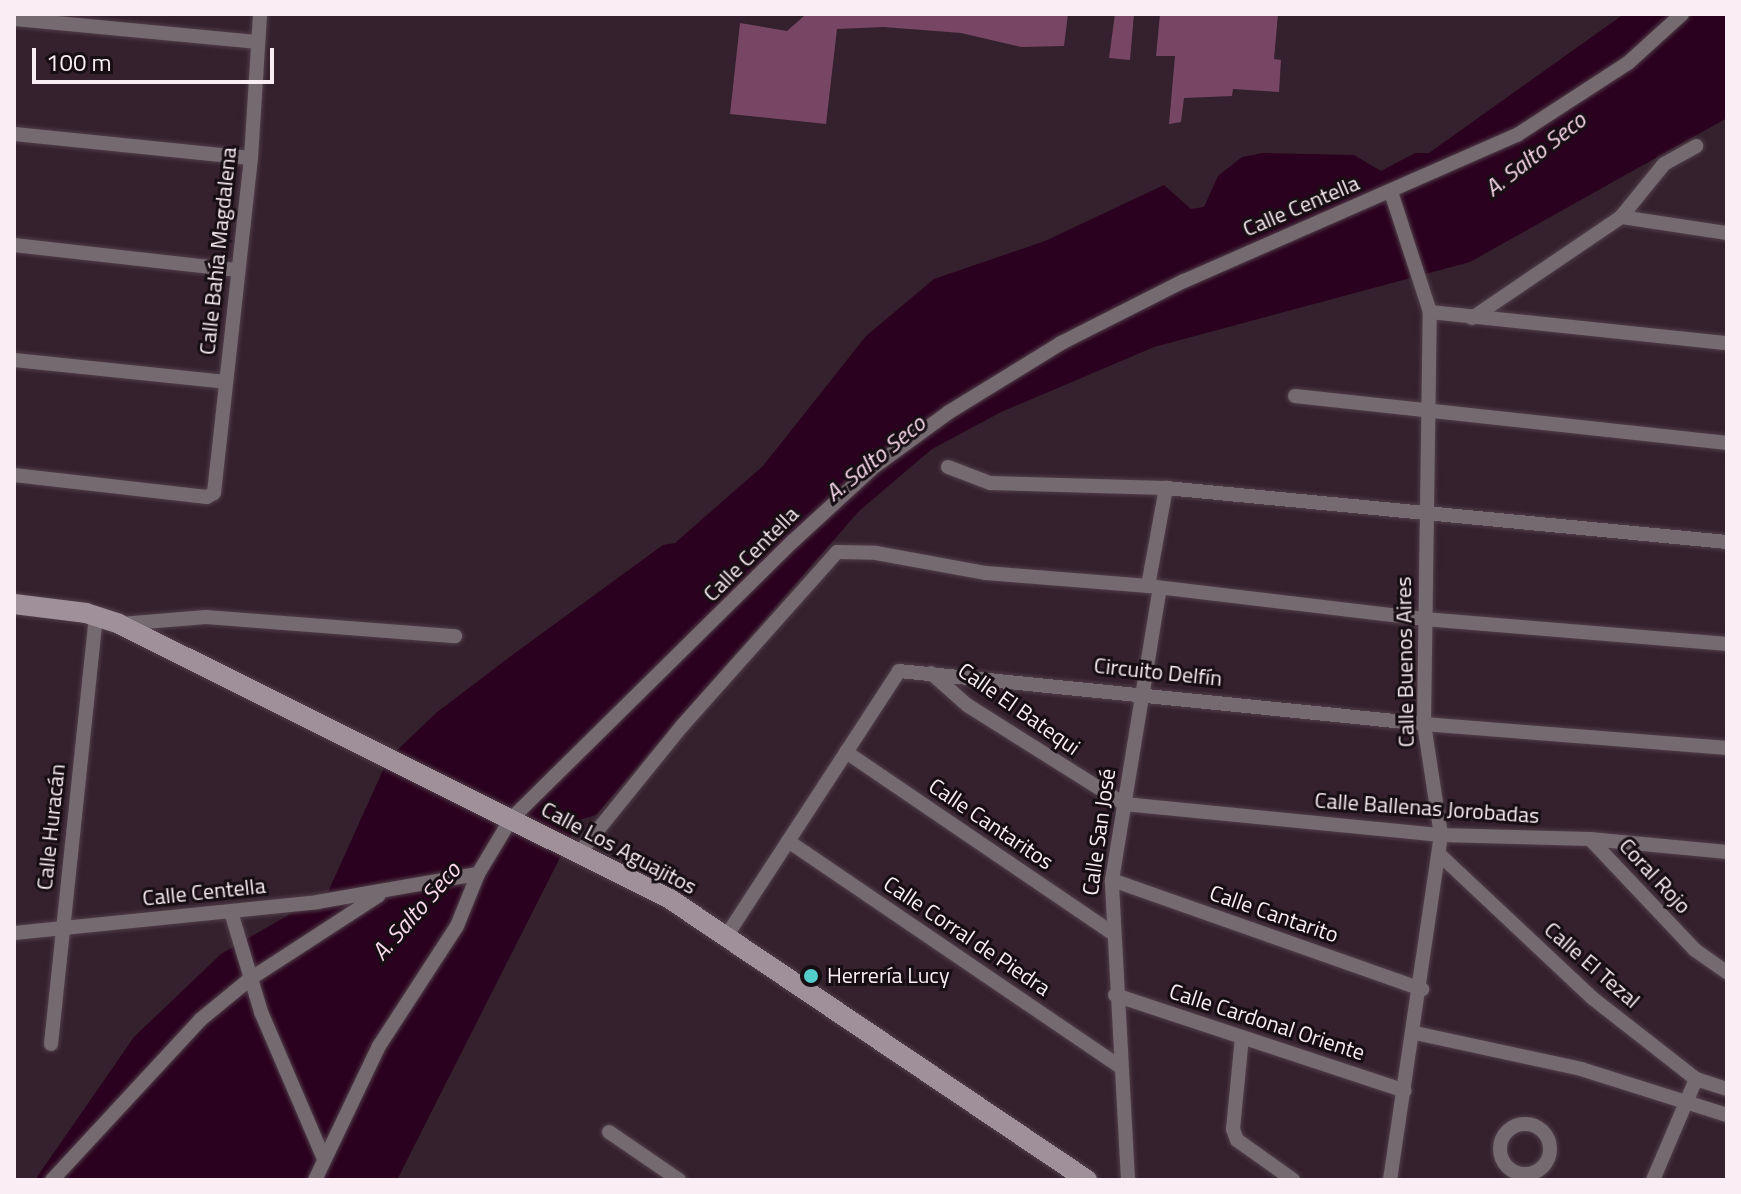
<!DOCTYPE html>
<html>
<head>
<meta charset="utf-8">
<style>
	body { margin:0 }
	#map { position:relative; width:1741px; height:1194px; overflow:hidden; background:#34212d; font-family:"Titillium Web",sans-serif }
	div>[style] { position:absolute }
	.water>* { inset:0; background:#2a011e }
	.building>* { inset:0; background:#774665 }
	.roads { filter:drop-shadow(0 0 2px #503e49) drop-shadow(0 0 2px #503e49) }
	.street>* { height:14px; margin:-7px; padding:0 7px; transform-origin:7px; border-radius:7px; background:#756a70 }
	.street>.ring { margin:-7px; padding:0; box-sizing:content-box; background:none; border:14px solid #756a70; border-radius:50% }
	.secondary>* { height:20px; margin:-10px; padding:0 10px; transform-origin:10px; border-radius:10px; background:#a09099 }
	.dots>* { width:22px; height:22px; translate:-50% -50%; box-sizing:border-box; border:4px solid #170e13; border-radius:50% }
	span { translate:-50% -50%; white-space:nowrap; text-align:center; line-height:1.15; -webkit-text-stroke:6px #170e13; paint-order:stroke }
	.street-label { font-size:22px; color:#faedf4 }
	.poi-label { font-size:22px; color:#faedf4 }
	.left { translate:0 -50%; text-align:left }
	.water-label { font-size:24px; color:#f8d8eb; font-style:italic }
	.frame { position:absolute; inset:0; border:16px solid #faedf4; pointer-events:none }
	.scale { position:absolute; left:32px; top:48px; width:242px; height:36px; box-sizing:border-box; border:4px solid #faedf4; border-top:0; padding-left:10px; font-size:24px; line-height:28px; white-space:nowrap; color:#faedf4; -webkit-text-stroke:6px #170e13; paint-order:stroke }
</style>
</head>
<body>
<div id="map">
	<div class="water">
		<i style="clip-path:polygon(1624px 14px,1727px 14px,1727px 118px,1470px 262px,1154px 347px,1001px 412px,932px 449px,859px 511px,596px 815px,579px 820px,397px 1180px,35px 1180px,134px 1037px,221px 954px,328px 892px,388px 759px,436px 713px,515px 653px,663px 545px,675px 543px,763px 466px,866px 336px,934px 279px,1045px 241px,1164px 185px,1191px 209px,1204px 207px,1218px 176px,1242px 157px,1263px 153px,1354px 155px,1381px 171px,1415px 153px,1429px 153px)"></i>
	</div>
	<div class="building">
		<i style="clip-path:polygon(816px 14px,1068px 14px,1064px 46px,1021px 47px,961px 33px,884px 27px,837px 29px,826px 124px,730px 114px,740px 23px,787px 31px,804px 16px)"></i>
		<i style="clip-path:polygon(1115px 14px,1134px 14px,1130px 60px,1109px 58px)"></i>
		<i style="clip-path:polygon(1160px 14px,1278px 14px,1274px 59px,1281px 60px,1279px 92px,1233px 89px,1232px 96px,1184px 98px,1181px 122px,1169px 124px,1175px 56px,1156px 56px)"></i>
	</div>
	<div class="roads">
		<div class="street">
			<i style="left:14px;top:19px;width:244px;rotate:5.4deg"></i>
			<i style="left:14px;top:134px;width:238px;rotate:5.8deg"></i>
			<i style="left:1621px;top:217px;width:107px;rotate:8.6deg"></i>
			<i style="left:14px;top:245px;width:225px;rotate:6.4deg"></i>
			<i style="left:1430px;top:312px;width:299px;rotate:6deg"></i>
			<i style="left:1472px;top:318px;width:180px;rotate:-34.1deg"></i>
			<i style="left:1621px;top:217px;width:68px;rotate:-50.9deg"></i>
			<i style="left:1664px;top:164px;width:37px;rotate:-29deg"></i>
			<i style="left:14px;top:360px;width:213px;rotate:5.9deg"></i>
			<i style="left:1295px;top:396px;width:435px;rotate:6.2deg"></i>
			<i style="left:948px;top:467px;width:45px;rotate:20.9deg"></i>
			<i style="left:990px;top:483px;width:176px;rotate:1.6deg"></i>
			<i style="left:1166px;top:488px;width:564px;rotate:5.5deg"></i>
			<i style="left:14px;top:475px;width:194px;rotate:6.5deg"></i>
			<i style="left:207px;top:497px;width:8px;rotate:-30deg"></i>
			<i style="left:214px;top:493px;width:337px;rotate:-83.7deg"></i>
			<i style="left:251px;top:158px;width:144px;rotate:-86.4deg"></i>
			<i style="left:1148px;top:586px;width:100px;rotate:-79.6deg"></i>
			<i style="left:121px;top:624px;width:85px;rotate:-4.7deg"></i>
			<i style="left:206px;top:617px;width:250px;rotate:4.4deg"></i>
			<i style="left:931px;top:673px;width:48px;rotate:41.6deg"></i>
			<i style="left:967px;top:705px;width:186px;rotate:32.2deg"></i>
			<i style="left:1124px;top:804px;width:319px;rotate:5.6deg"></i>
			<i style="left:1441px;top:835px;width:149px;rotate:1.5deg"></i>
			<i style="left:1590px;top:839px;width:138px;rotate:5.4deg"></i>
			<i style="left:846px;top:752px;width:320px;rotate:34.2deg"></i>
			<i style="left:1590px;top:839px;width:153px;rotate:46.6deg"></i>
			<i style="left:1695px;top:950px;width:39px;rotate:35deg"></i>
			<i style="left:788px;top:841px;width:402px;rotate:34.2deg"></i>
			<i style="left:580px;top:852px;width:162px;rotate:-51deg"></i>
			<i style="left:682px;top:726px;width:233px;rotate:-48.3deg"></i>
			<i style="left:837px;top:552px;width:39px;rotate:1deg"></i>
			<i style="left:876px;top:553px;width:112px;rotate:10.3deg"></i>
			<i style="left:986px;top:573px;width:163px;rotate:4.6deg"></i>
			<i style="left:1148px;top:586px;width:279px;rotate:6.8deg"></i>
			<i style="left:1425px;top:619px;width:303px;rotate:4.7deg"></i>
			<i style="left:1440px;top:855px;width:207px;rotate:43.2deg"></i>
			<i style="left:1591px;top:997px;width:133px;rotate:38deg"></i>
			<i style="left:1696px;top:1079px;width:33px;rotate:18deg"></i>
			<i style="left:1112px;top:880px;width:329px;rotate:19.4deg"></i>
			<i style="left:231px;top:912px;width:104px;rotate:73.3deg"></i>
			<i style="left:261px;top:1012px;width:160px;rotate:66.8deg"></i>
			<i style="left:14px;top:933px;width:305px;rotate:-5.8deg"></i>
			<i style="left:317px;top:902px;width:163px;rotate:-9.9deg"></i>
			<i style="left:478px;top:874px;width:64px;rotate:-59deg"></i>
			<i style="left:511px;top:819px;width:395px;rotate:-44.6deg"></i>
			<i style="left:792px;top:542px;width:113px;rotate:-42.5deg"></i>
			<i style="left:875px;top:466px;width:92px;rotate:-36.1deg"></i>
			<i style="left:949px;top:412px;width:132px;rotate:-31.6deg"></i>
			<i style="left:1061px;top:343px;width:138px;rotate:-26.8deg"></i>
			<i style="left:1184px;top:281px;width:364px;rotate:-23.7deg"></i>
			<i style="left:1517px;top:135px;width:132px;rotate:-33deg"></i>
			<i style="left:1628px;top:63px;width:73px;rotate:-42.2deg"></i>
			<i style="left:727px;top:935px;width:315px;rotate:-56.9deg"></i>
			<i style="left:899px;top:671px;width:528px;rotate:5.76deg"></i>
			<i style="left:1424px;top:724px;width:304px;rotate:4.5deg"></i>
			<i style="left:1115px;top:995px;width:305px;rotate:18.3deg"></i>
			<i style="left:1415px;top:1033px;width:170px;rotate:12.2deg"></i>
			<i style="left:1581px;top:1069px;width:153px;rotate:17.5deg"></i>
			<i style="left:1242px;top:1037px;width:92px;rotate:95.6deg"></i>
			<i style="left:1233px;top:1129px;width:12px;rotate:70deg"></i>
			<i style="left:1237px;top:1140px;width:69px;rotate:35.5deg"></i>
			<i style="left:51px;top:1044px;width:431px;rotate:-84deg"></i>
			<i class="ring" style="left:1500px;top:1124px;width:36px;height:36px"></i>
			<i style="left:609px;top:1132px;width:85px;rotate:34.4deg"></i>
			<i style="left:52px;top:1180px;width:218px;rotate:-47.2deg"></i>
			<i style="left:200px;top:1020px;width:65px;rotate:-39.4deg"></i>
			<i style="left:250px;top:979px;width:153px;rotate:-33deg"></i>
			<i style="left:315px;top:1180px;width:148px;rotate:-64.5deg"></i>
			<i style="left:379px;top:1046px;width:143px;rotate:-57deg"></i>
			<i style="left:457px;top:926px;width:56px;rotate:-68deg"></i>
			<i style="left:1128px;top:1180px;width:300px;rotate:-93.1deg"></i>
			<i style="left:1112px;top:880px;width:296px;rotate:-80.7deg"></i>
			<i style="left:1390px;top:1180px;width:349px;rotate:-81.6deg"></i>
			<i style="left:1441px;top:835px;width:112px;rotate:-98.7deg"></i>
			<i style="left:1424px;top:724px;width:412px;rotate:-89.2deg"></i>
			<i style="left:1430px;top:312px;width:126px;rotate:-108deg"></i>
			<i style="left:1653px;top:1180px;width:110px;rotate:-66.9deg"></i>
		</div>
		<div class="secondary">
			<i style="left:14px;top:604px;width:73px;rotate:7.1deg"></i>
			<i style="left:86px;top:613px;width:35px;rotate:18deg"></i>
			<i style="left:119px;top:624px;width:616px;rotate:26.52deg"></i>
			<i style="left:670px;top:899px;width:503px;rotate:33.97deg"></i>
		</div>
	</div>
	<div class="dots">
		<i style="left:811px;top:976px;background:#53cdc9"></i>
	</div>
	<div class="street-label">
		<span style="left:1301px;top:206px;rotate:-23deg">Calle Centella</span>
		<span style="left:218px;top:251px;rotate:-84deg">Calle Bahía Magdalena</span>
		<span style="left:751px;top:554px;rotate:-45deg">Calle Centella</span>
		<span style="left:1405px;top:662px;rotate:-91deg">Calle Buenos Aires</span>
		<span style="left:1158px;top:672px;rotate:6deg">Circuito Delfín</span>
		<span style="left:1019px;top:709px;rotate:35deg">Calle El Batequi</span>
		<span style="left:1427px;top:808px;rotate:4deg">Calle Ballenas Jorobadas</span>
		<span style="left:991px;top:824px;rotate:34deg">Calle Cantaritos</span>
		<span style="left:51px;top:827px;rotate:-84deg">Calle Huracán</span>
		<span style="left:1099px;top:832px;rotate:-82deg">Calle San José</span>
		<span style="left:619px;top:848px;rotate:28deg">Calle Los Aguajitos</span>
		<span style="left:1655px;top:876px;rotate:47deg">Coral Rojo</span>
		<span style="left:204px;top:892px;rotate:-6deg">Calle Centella</span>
		<span style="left:1274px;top:914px;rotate:19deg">Calle Cantarito</span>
		<span style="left:967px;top:936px;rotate:34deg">Calle Corral de Piedra</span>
		<span style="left:1592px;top:965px;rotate:41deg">Calle El Tezal</span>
		<span style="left:1267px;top:1022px;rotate:18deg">Calle Cardonal Oriente</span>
	</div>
	<div class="poi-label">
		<span class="left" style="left:827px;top:976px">Herrería Lucy</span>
	</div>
	<div class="water-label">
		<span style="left:1535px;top:154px;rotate:-38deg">A. Salto Seco</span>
		<span style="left:875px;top:458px;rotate:-39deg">A. Salto Seco</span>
		<span style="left:416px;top:911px;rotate:-49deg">A. Salto Seco</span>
	</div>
	<div class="frame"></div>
	<div class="scale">100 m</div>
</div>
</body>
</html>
